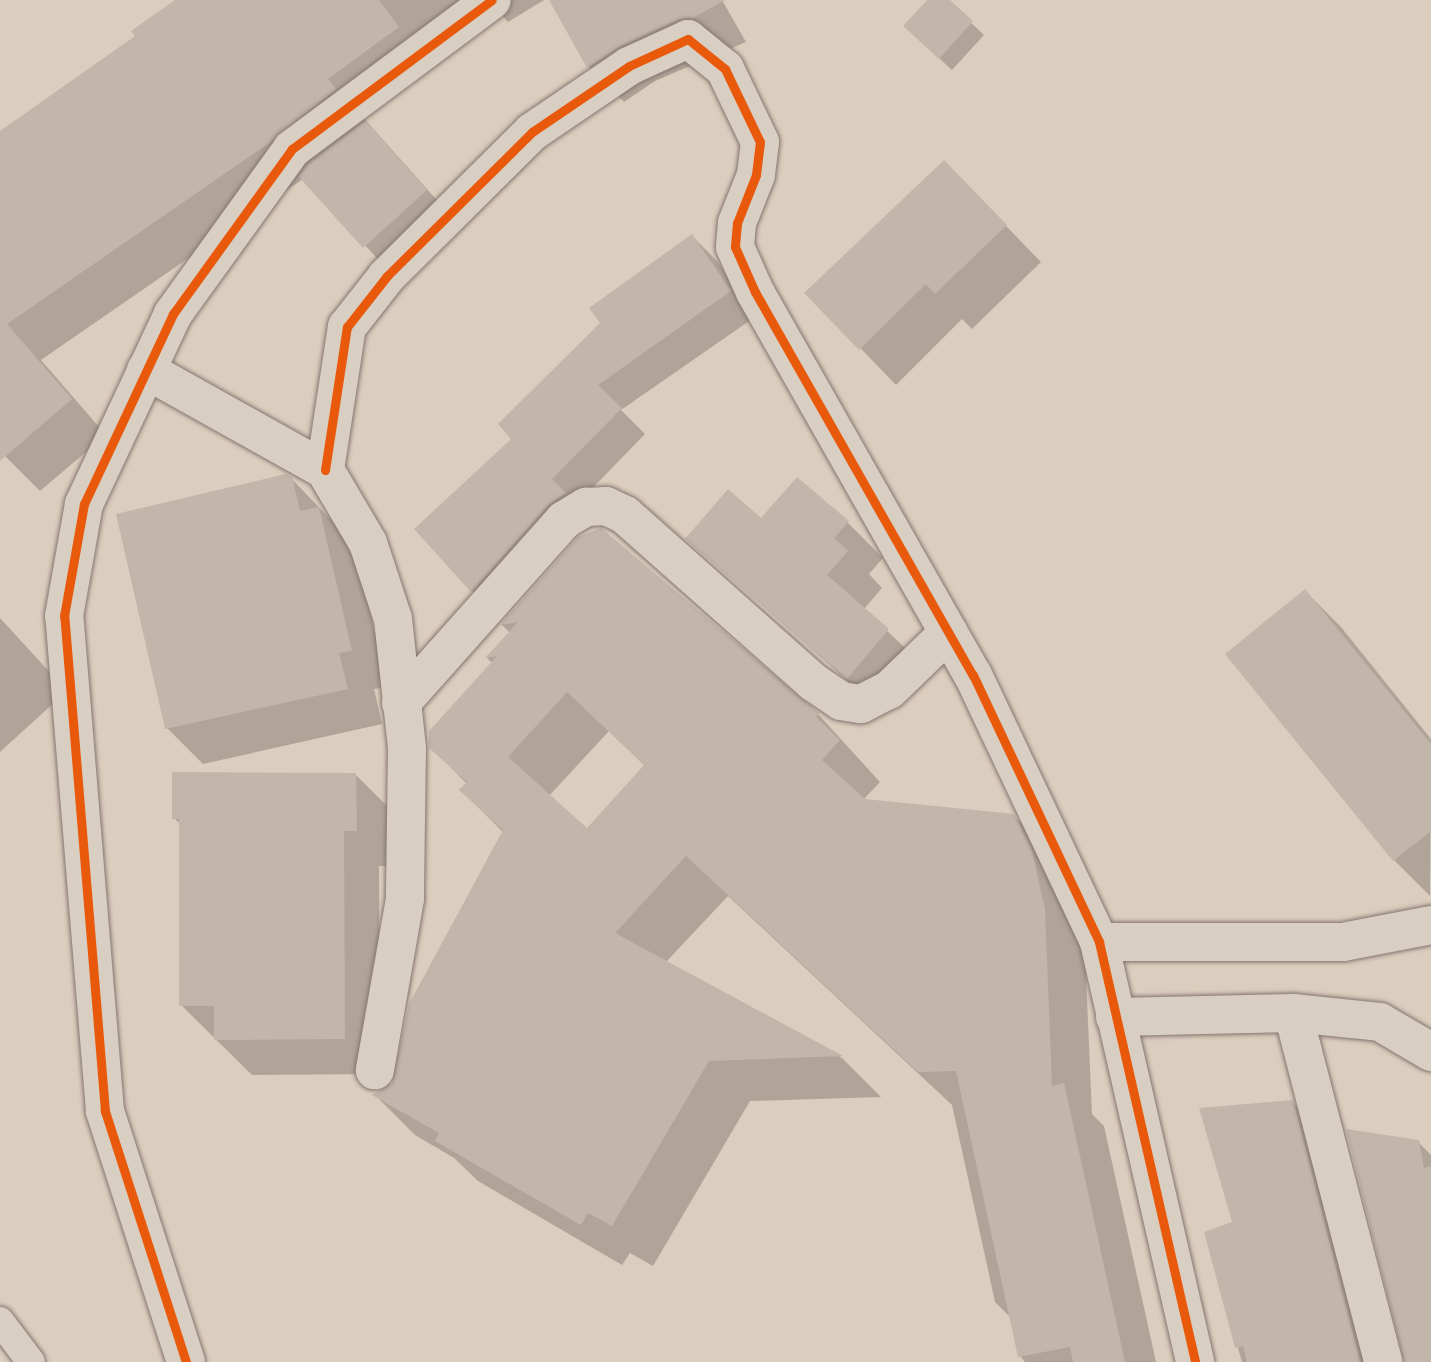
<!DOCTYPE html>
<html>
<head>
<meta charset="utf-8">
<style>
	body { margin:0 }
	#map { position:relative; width:1431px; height:1362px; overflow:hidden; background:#dccebe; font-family:"Indie Flower",sans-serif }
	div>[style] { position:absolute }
	.shadow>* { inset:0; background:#0003 }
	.building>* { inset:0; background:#c2b6ab }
	.roads { filter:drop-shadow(0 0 2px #847570) drop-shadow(0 0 2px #847570) }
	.service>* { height:28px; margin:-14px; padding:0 14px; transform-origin:14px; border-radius:14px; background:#d8cec2 }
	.minor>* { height:38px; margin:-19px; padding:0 19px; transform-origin:19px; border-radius:19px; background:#d8cec2 }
	.cycleway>* { height:9px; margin:-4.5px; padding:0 4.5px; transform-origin:4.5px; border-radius:4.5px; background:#e8590c }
	span { translate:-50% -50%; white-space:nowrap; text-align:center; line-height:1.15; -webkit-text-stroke:5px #e9cfb1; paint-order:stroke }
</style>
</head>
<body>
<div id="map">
	<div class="shadow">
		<i style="clip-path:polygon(178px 0,544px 0,508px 22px,501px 14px,361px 115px,451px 216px,389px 271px,303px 179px,41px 360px,106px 435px,40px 491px,0 451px,0 133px,137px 37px)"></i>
		<i style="clip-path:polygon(551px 0,722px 0,746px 42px,655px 81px,624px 102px,589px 67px)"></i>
		<i style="clip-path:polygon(929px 0,947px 0,984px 35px,952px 70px,918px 39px)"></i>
		<i style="clip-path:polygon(979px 198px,1041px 262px,972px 329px,962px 319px,896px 385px,807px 293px)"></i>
		<i style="clip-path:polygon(692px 236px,717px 261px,755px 317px,621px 410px,645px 434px,576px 505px,497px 615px,472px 591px,514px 439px)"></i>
		<i style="clip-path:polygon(291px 478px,355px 545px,387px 687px,374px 689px,382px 724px,203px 764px,167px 728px)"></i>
		<i style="clip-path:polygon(762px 520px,848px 523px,883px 558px,869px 574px,882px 588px,864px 609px,924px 666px,884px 713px,687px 539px)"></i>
		<i style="clip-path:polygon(evenodd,579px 539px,818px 714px,880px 782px,863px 800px,1013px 815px,1055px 857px,1085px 952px,1092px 1114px,1104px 1126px,1156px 1362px,1025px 1362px,1020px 1356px,1012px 1319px,995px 1302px,952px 1105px,728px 896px,666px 962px,842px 1058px,881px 1097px,750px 1101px,653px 1266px,630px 1253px,622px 1265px,478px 1181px,454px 1158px,415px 1135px,375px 1095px,394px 1085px,503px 832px,461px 790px,467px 784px,431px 747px,492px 663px,487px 658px,510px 633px,502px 625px,579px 539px,609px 731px,645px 766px,587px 831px,549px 796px,609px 731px)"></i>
		<i style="clip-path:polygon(1305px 591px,1341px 627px,1431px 739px,1430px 896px,1394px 860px,1227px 654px)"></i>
		<i style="clip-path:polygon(0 618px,67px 691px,0 752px)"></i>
		<i style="clip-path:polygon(356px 775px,392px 811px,393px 866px,379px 866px,380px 1074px,252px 1075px,181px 1005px,181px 825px,174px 818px)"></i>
		<i style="clip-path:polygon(1292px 1102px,1337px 1147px,1393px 1362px,1242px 1362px,1206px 1234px,1234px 1223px)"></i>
		<i style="clip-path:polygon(1418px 1142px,1431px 1155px,1431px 1362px,1405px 1362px)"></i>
	</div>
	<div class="building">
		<i style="clip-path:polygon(175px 0,379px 0,399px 27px,328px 79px,336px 89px,269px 143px,7px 324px,72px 399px,0 461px,0 131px,135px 36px,131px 31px)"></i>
		<i style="clip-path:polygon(549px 0,725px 0,693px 18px,679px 19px,620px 46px,587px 68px)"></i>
		<i style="clip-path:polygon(927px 0,950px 0,973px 21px,939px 59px,903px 26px)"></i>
		<i style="clip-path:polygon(366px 121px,427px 190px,363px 248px,299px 177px,308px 165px)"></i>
		<i style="clip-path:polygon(944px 160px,1007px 225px,935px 294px,926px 284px,859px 350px,804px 293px)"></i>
		<i style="clip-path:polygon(692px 234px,731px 291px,598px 385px,622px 408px,552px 479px,566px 493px,548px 505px,471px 592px,414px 529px,511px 439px,498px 424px,600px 323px,589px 308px)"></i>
		<i style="clip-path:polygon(286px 474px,292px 477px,300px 511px,319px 507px,352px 651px,339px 653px,348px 689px,165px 729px,116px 514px)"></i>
		<i style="clip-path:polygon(797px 477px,849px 521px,834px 538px,848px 551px,827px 575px,889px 629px,847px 679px,685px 539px,728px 489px,761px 518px)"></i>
		<i style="clip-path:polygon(evenodd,601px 528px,819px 713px,816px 717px,840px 740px,822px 760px,865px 799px,1014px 814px,1032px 851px,1045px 909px,1052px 1086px,1064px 1083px,1125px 1362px,1073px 1362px,1070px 1347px,1018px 1357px,956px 1071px,918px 1072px,686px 856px,615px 933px,843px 1056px,709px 1061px,612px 1226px,588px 1213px,581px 1225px,435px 1141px,439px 1133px,372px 1095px,392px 1083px,409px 1004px,503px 830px,459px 790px,467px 782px,429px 748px,429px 731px,497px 656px,485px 658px,518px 622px,500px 625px,578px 537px,601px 528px,567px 692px,644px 765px,587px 828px,508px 757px,567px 692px)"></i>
		<i style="clip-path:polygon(1305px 589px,1431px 744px,1431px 831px,1393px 861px,1225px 654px)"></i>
		<i style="clip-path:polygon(172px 772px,356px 773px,357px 831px,344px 831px,345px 1039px,214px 1040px,214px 1006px,179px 1006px,179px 819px,172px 819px)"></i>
		<i style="clip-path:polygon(1293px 1100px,1360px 1362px,1247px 1362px,1243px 1346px,1235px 1348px,1204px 1232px,1232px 1222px,1199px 1108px)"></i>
		<i style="clip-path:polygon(1346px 1129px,1419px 1140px,1424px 1168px,1431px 1166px,1431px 1362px,1404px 1362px)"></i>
	</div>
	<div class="roads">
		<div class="service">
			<i style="left:0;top:1321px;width:51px;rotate:52.9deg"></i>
		</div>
		<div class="minor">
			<i style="left:146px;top:370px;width:205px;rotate:29.2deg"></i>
			<i style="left:325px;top:470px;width:85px;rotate:59.5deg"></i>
			<i style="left:368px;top:543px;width:80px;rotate:71.8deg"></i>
			<i style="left:393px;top:619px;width:130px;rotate:83.8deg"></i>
			<i style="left:407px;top:748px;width:151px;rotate:90.8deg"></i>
			<i style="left:405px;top:899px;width:174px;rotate:100deg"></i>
			<i style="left:325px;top:470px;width:145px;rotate:-81.3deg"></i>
			<i style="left:347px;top:327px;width:65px;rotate:-51.9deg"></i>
			<i style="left:387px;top:276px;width:204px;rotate:-44.8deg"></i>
			<i style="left:532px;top:132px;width:117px;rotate:-34.2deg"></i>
			<i style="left:629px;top:66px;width:65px;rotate:-24.6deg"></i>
			<i style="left:688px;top:39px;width:48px;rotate:39deg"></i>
			<i style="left:725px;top:69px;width:81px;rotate:64.4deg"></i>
			<i style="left:760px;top:142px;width:33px;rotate:97deg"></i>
			<i style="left:756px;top:175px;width:52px;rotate:111.6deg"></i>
			<i style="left:737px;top:223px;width:24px;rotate:95deg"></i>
			<i style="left:735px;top:247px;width:49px;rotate:66deg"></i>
			<i style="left:755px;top:292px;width:441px;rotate:60.4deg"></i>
			<i style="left:973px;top:675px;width:295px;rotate:64.7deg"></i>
			<i style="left:1099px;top:942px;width:431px;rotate:77.1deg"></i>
			<i style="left:401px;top:703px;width:245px;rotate:-48.3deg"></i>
			<i style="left:564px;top:520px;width:26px;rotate:-31deg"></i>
			<i style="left:586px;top:507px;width:20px;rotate:-3deg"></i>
			<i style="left:606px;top:506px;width:21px;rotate:25deg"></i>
			<i style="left:625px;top:515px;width:251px;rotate:41.6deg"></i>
			<i style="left:813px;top:682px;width:34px;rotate:34deg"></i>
			<i style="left:841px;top:701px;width:20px;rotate:9deg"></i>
			<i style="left:861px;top:704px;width:31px;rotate:-27deg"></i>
			<i style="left:889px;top:690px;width:83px;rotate:-44deg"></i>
			<i style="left:1099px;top:942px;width:244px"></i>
			<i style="left:1343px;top:942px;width:90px;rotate:-10.9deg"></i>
			<i style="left:1293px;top:1013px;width:360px;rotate:75.5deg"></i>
			<i style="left:1115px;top:1017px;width:178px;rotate:-1.3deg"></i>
			<i style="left:1293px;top:1013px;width:87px;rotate:5.9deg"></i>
			<i style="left:1380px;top:1022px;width:59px;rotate:30.5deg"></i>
			<i style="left:186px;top:1362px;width:264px;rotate:-107.9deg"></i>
			<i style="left:105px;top:1111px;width:497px;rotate:-94.7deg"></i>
			<i style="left:64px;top:616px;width:114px;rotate:-79.9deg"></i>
			<i style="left:84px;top:504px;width:210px;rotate:-64.9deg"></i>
			<i style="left:173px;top:314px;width:203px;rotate:-54.2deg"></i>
			<i style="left:292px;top:149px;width:249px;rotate:-36.7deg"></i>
		</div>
	</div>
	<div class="cycleway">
		<i style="left:325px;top:470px;width:145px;rotate:-81.3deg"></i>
		<i style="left:347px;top:327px;width:65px;rotate:-51.9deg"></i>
		<i style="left:387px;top:276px;width:204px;rotate:-44.8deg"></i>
		<i style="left:532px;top:132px;width:117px;rotate:-34.2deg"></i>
		<i style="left:629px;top:66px;width:65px;rotate:-24.6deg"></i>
		<i style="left:688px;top:39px;width:48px;rotate:39deg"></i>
		<i style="left:725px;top:69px;width:81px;rotate:64.4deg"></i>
		<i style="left:760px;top:142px;width:33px;rotate:97deg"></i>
		<i style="left:756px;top:175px;width:52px;rotate:111.6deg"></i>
		<i style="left:737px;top:223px;width:24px;rotate:95deg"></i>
		<i style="left:735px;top:247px;width:49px;rotate:66deg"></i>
		<i style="left:755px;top:292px;width:441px;rotate:60.4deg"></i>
		<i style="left:973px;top:675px;width:295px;rotate:64.7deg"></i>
		<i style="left:1099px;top:942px;width:431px;rotate:77.1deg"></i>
		<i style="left:186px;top:1362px;width:264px;rotate:-107.9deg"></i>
		<i style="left:105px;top:1111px;width:497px;rotate:-94.7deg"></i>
		<i style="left:64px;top:616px;width:114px;rotate:-79.9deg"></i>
		<i style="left:84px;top:504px;width:210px;rotate:-64.9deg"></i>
		<i style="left:173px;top:314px;width:203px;rotate:-54.2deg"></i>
		<i style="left:292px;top:149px;width:249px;rotate:-36.7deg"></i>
	</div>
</div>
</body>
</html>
